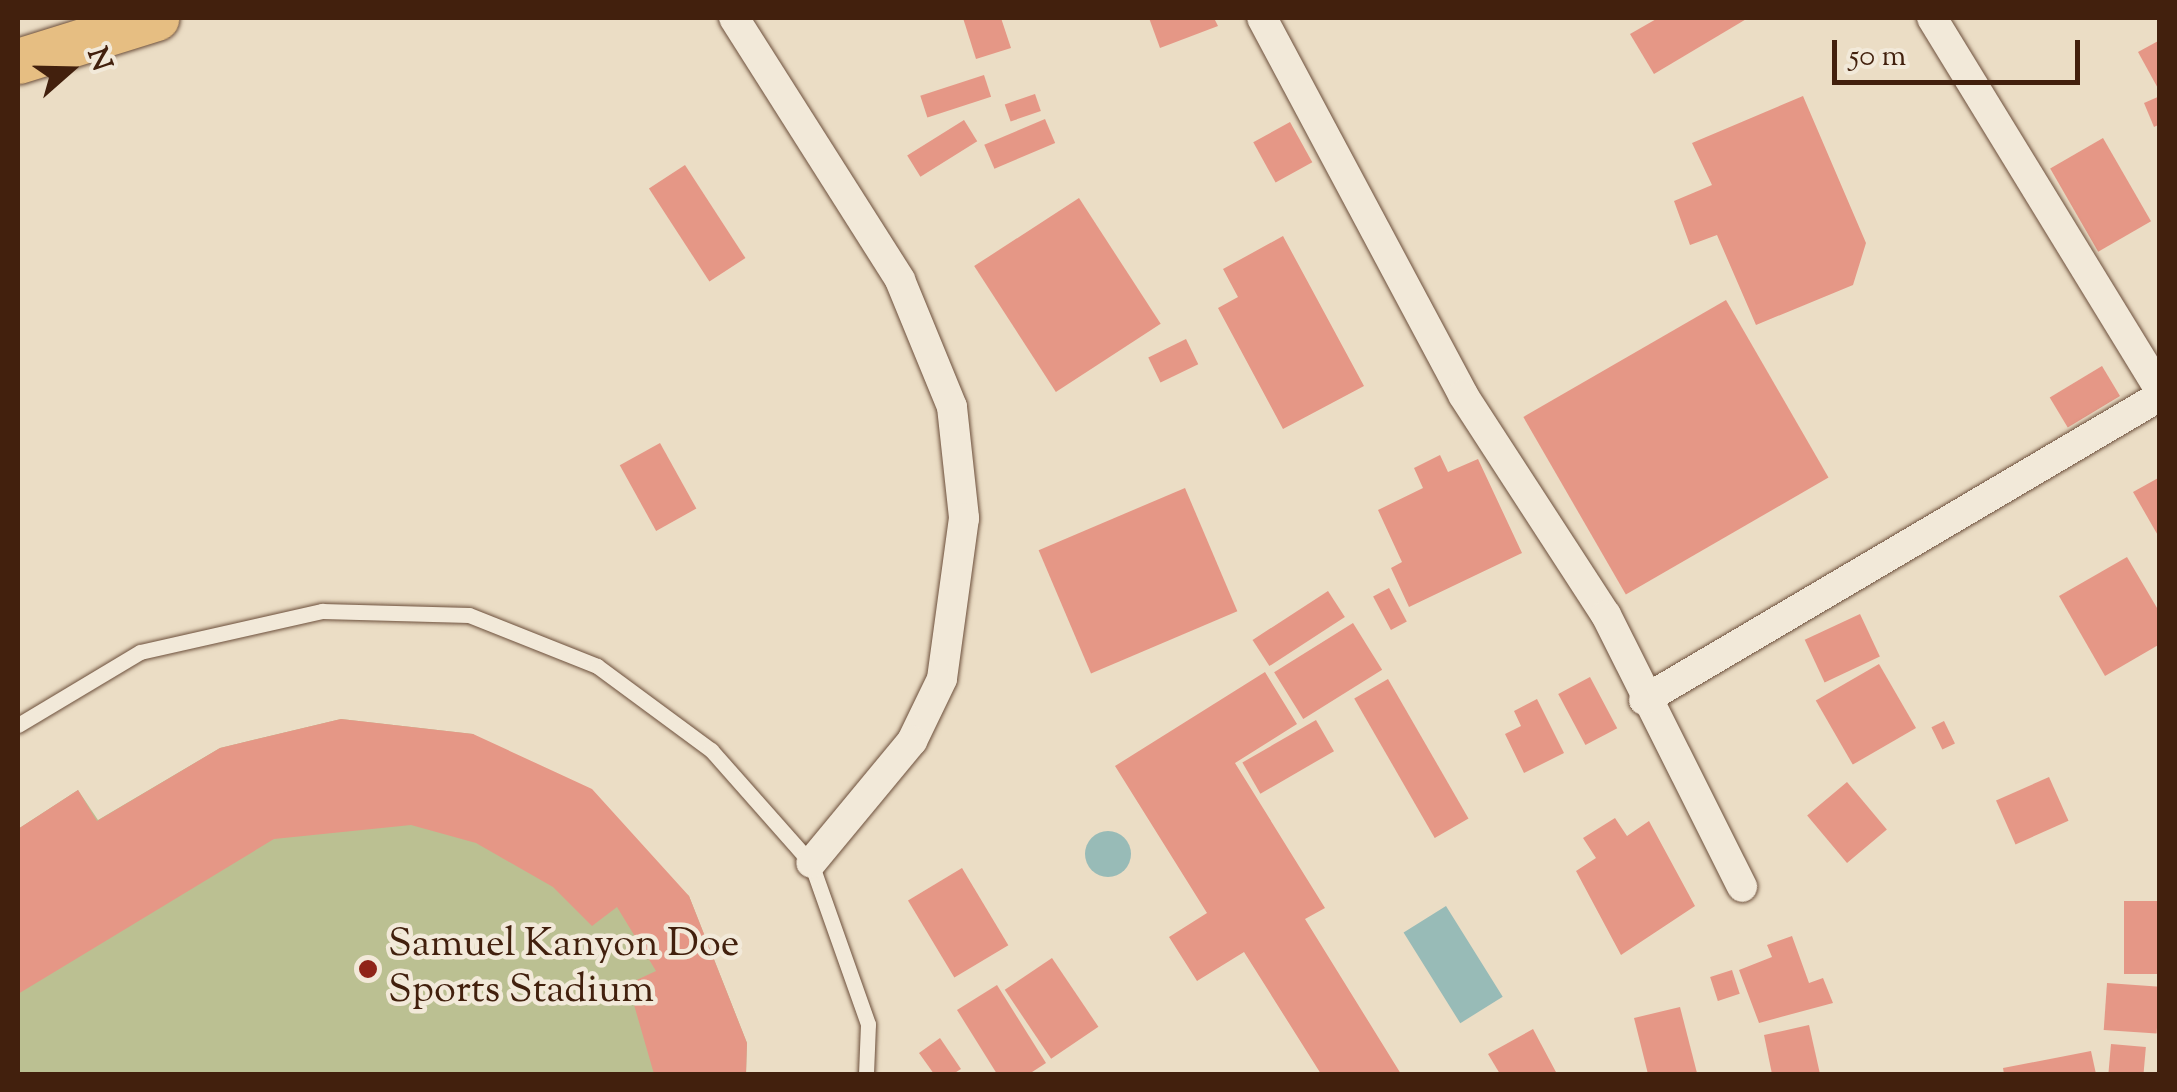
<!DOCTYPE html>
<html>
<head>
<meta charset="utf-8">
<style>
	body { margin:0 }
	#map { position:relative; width:2177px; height:1092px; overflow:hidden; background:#ebddc5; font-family:"Sorts Mill Goudy",serif }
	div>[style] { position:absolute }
	.green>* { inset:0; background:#bbc092 }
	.water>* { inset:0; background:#98bbb7; transform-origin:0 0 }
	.round { border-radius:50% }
	.building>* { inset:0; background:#e59786; transform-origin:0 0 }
	.roads { filter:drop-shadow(0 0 2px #6c4f3b) drop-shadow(0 0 2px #6c4f3b) }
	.lane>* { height:15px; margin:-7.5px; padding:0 7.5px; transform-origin:7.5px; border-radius:7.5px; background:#f2e9d9 }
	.street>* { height:30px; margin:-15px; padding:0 15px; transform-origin:15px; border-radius:15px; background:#f2e9d9 }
	.primary>* { height:45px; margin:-22.5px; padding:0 22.5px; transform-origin:22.5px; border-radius:22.5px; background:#e6be82 }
	.dots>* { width:28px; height:28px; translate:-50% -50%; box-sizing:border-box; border:5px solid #f2e9d9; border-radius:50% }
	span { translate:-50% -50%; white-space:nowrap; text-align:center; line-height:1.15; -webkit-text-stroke:9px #f2e9d9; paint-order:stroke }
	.poi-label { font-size:40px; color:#42200d }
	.left { translate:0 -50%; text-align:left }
	.frame { position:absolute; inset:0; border:20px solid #42200d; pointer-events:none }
	.north { position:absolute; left:20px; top:20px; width:100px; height:100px; -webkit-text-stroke:8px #f2e9d9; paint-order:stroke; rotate:70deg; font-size:28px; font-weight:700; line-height:40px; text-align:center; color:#42200d }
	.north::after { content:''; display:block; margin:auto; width:35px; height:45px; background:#42200d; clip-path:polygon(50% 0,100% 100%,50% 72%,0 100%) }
	.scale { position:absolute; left:1832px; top:40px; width:248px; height:45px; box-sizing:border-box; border:5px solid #42200d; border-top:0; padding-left:12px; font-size:30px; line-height:35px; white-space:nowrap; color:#42200d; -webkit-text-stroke:8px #f2e9d9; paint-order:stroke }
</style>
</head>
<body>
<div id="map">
	<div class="green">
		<i style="clip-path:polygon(341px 719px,473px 734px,689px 896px,747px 1043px,746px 1074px,18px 1074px,18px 829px,78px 790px,98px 820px,220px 748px)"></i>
	</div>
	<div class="water">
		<i class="round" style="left:1085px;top:831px;width:46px;height:46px"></i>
		<i style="left:1446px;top:906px;width:107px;height:50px;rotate:58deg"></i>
	</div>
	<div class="building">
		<i style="clip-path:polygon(963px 18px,1001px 18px,1011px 48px,976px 59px)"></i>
		<i style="clip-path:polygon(1149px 18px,1214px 18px,1218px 26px,1160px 48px)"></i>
		<i style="clip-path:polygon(1658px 18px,1748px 18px,1654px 74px,1630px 34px)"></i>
		<i style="clip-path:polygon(2160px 40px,2160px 92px,2138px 52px)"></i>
		<i style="left:984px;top:75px;width:23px;height:67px;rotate:72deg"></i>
		<i style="left:1035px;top:94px;width:18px;height:32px;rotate:71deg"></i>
		<i style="clip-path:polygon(1803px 96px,1866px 243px,1853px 285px,1756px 325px,1717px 235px,1690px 245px,1674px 201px,1712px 185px,1692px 143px)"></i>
		<i style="clip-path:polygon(2160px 96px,2160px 124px,2154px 127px,2144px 103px)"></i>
		<i style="left:1045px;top:119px;width:26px;height:66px;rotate:67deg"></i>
		<i style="left:964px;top:120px;width:25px;height:67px;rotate:58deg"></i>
		<i style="left:1290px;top:122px;width:46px;height:42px;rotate:61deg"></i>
		<i style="left:2103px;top:138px;width:96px;height:61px;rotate:60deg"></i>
		<i style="left:685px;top:165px;width:111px;height:43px;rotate:57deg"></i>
		<i style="left:1079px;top:198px;width:150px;height:125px;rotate:57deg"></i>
		<i style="clip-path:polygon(1283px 236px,1364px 386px,1283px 429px,1218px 308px,1238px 297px,1223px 269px)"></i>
		<i style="left:1726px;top:300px;width:205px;height:234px;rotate:60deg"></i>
		<i style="left:1186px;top:339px;width:28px;height:42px;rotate:64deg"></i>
		<i style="left:2102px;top:366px;width:35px;height:61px;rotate:59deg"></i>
		<i style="left:660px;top:443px;width:75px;height:46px;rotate:61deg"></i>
		<i style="clip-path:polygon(1440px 455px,1448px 472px,1478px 459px,1522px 553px,1409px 607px,1391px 568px,1402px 562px,1378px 510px,1423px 488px,1414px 468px)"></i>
		<i style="clip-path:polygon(2160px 477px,2160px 539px,2133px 492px)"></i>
		<i style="left:1185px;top:488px;width:134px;height:159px;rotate:67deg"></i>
		<i style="clip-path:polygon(2127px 557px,2160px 613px,2160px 644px,2105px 676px,2059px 596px)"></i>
		<i style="left:1389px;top:588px;width:38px;height:18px;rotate:62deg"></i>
		<i style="left:1328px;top:591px;width:31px;height:90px;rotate:57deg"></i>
		<i style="left:1860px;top:614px;width:47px;height:61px;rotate:65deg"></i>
		<i style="left:1353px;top:623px;width:55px;height:93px;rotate:58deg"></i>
		<i style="left:1879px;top:664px;width:74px;height:73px;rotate:60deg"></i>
		<i style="clip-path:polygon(1265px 672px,1297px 724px,1235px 763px,1325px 908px,1305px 919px,1401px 1074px,1321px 1074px,1244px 952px,1197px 981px,1169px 937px,1207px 913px,1115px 766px)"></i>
		<i style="left:1590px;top:677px;width:58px;height:36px;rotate:62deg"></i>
		<i style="left:1388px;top:679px;width:161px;height:39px;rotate:60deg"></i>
		<i style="clip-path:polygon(1537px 699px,1564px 753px,1524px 773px,1505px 734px,1521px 726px,1514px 711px)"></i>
		<i style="clip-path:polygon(341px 719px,473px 734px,592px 789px,689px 896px,747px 1043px,746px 1074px,654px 1074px,628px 984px,656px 971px,617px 907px,592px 926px,553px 887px,476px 843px,411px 825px,274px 839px,18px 994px,18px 829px,78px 790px,97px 821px,220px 748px)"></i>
		<i style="left:1316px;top:720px;width:36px;height:85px;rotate:60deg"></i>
		<i style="left:1944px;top:721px;width:25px;height:14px;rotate:64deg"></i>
		<i style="left:2049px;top:777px;width:48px;height:58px;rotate:66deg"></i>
		<i style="left:1847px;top:782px;width:62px;height:52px;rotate:50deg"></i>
		<i style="clip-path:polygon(1615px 818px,1627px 836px,1649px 821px,1695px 906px,1621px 955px,1576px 871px,1596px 858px,1583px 838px)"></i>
		<i style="left:962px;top:868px;width:90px;height:63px;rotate:59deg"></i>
		<i style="left:2160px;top:901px;width:73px;height:36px;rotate:90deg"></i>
		<i style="clip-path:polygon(1792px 936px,1809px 983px,1823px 978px,1833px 1003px,1759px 1023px,1739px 970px,1772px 957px,1767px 945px)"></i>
		<i style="left:1052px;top:958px;width:83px;height:57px;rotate:56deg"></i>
		<i style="left:1732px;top:970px;width:25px;height:23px;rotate:72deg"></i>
		<i style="left:2107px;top:983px;width:53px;height:47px;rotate:4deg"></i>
		<i style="clip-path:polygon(997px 985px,1046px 1063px,1029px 1074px,997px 1074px,957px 1010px)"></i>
		<i style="clip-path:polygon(1680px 1007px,1697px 1073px,1648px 1074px,1634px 1018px)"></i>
		<i style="clip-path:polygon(1809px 1025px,1820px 1074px,1772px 1074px,1764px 1035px)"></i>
		<i style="clip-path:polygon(1533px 1029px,1557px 1074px,1500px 1074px,1488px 1054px)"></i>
		<i style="clip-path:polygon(940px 1038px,961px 1069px,953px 1074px,934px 1074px,919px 1053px)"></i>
		<i style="left:2111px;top:1044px;width:35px;height:30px;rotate:5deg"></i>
		<i style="clip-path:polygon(2091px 1051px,2096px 1074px,2004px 1074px,2003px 1068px)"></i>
	</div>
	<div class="roads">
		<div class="lane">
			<i style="left:18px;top:725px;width:142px;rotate:-30.9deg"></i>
			<i style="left:140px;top:652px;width:187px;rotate:-12.7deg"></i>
			<i style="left:322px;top:611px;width:147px;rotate:1.6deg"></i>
			<i style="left:469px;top:615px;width:138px;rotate:21.7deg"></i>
			<i style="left:597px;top:666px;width:142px;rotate:36.4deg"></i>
			<i style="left:711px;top:750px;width:151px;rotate:48.5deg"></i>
			<i style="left:811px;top:863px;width:171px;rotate:70.5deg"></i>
			<i style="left:868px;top:1024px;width:50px;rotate:92.3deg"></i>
		</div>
		<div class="street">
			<i style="left:734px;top:18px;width:310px;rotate:57.6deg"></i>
			<i style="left:900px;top:280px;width:137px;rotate:67.7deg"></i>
			<i style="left:952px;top:407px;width:112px;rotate:83.8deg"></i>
			<i style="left:964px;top:518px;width:162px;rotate:97.8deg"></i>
			<i style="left:942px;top:679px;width:69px;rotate:115.8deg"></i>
			<i style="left:912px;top:741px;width:158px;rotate:129.6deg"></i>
			<i style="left:1262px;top:18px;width:427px;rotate:61.9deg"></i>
			<i style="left:1463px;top:395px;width:262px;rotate:57deg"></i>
			<i style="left:1606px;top:615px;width:304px;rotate:63.4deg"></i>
			<i style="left:1932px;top:18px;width:436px;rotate:58.5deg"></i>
			<i style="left:1644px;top:700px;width:599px;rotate:-30.5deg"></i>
		</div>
		<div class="primary">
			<i style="left:18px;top:61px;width:145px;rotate:-17.3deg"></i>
		</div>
	</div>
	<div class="dots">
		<i style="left:368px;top:969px;background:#8f2418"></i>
	</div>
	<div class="poi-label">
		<span class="left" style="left:388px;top:969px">Samuel Kanyon Doe<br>Sports Stadium</span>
	</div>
	<div class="frame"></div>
	<div class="north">N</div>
	<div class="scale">50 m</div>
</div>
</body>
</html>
